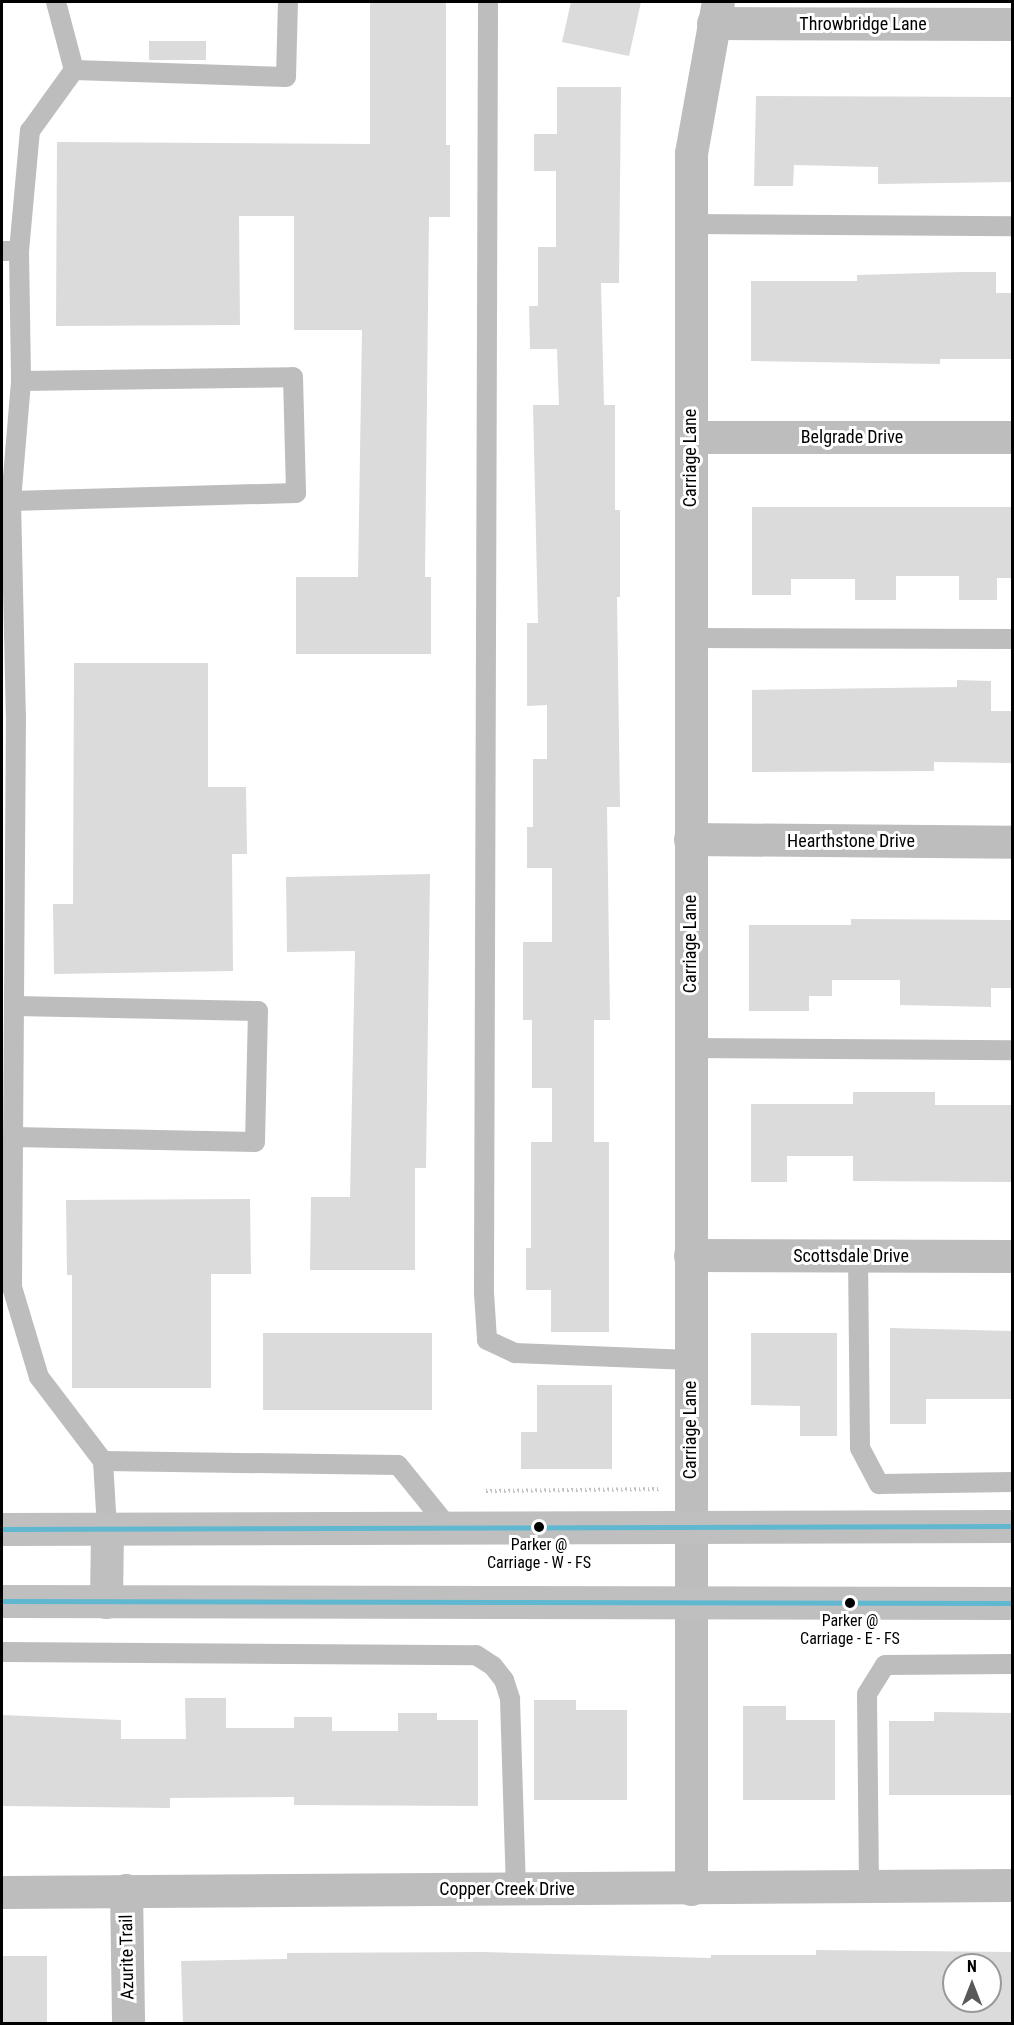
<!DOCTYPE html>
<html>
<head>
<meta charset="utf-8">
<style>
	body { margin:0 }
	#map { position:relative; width:1014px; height:2025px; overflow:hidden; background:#fff; font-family:"Roboto Condensed",sans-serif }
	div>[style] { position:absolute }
	.building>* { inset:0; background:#dbdbdb; transform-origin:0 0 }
	.path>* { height:4px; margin-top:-2px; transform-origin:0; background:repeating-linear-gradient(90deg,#c2c2c2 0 1.5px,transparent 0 4.5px) }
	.service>* { height:20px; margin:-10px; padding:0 10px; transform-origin:10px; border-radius:10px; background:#bdbdbd }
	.minor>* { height:33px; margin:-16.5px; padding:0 16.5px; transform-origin:16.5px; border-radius:16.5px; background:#bdbdbd }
	.secondary>* { height:33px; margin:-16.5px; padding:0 16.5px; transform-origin:16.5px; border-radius:16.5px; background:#bfbfbf }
	.bus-1>* { height:4.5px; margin:-2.25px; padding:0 2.25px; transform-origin:2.25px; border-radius:2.25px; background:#60b8d0 }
	.dots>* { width:16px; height:16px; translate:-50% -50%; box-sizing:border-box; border:3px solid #fff; border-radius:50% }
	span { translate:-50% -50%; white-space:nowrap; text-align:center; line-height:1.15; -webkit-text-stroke:6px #fff; paint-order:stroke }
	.bus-label { font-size:16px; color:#000 }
	.street-label { font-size:18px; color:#000 }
	.frame { position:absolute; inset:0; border:3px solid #000; pointer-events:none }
	.north { position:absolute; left:942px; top:1953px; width:60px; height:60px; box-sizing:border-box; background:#fff; border:2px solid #999; border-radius:50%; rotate:0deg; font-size:16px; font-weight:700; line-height:24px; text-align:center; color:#000 }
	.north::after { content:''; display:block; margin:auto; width:21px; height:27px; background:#595959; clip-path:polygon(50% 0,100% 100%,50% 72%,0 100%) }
</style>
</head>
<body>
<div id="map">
	<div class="building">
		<i style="clip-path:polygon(370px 2px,446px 2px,446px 145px,450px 145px,450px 217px,429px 217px,425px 577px,431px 577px,431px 654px,296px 654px,296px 577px,358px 577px,362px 330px,294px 330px,294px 216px,239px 216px,240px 325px,56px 326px,57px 142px,370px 144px)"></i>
		<i style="clip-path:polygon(571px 2px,641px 2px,629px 56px,562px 42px)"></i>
		<i style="left:149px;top:41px;width:57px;height:19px"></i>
		<i style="clip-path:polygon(557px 87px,621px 87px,619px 283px,601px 283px,604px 405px,615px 405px,615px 510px,620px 510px,620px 597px,617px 597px,620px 807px,607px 807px,610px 1020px,594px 1020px,594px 1142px,609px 1142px,609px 1332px,551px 1332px,551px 1290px,526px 1290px,526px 1248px,531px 1248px,531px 1142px,552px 1142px,552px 1088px,532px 1088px,532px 1020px,523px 1020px,523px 942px,552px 942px,552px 868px,527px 868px,527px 827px,533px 827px,533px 759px,547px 759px,547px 705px,527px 706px,527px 623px,538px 623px,533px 405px,559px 405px,557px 349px,530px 349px,529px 306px,538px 306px,538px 247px,556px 247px,556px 171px,534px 171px,534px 134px,557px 134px)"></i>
		<i style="clip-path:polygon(756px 96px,1012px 97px,1012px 182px,878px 184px,878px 167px,794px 165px,793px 186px,754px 186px)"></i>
		<i style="clip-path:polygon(961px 272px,996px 272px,996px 293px,1012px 293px,1012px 359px,940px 359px,940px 364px,751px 361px,751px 281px,857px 281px,857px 275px)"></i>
		<i style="clip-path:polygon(752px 507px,1012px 507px,1012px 578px,997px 578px,997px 600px,959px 600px,959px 576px,896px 576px,896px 600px,855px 600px,855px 579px,791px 579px,791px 595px,752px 595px)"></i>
		<i style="clip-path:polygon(74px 663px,208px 663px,208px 787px,246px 787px,247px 854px,232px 854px,233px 971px,54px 974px,53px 904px,73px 904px)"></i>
		<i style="clip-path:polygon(957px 680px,991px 681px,991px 711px,1012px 711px,1012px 763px,934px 762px,934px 771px,752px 772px,752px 690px,957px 687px)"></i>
		<i style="clip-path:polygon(430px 874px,426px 1168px,415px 1168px,415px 1270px,310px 1270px,311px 1197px,350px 1197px,355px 951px,287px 952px,286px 877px)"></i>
		<i style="clip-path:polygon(851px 919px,1012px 920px,1012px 988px,991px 988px,991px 1007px,900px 1005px,900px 980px,832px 980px,832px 996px,809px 996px,809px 1011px,749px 1011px,749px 925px,851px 925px)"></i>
		<i style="clip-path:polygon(853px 1092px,935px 1092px,935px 1105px,1012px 1105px,1012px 1182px,853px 1181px,853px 1156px,787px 1156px,787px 1182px,751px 1182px,751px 1104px,853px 1104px)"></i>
		<i style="clip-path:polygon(250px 1199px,251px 1274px,211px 1274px,211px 1388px,72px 1388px,72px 1275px,67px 1275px,66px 1200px)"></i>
		<i style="clip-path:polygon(890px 1328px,1012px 1331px,1012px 1399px,926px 1399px,926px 1424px,890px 1424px)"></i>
		<i style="left:263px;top:1333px;width:169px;height:77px"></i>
		<i style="clip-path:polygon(751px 1333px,837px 1333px,837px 1436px,800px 1436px,800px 1406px,751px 1405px)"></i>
		<i style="clip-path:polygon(537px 1385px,612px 1385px,612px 1469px,521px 1469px,521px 1432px,537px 1432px)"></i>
		<i style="clip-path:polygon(185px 1698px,226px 1698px,226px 1728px,294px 1728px,294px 1717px,332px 1717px,332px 1731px,398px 1731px,398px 1713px,437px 1713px,437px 1720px,478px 1720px,478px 1806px,294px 1805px,294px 1797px,170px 1798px,170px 1808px,2px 1806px,2px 1715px,121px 1720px,121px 1739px,186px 1739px)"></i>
		<i style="clip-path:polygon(534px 1700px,576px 1700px,576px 1710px,627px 1710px,627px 1800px,534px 1800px)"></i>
		<i style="clip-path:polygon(743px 1706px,786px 1706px,786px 1720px,835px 1720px,835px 1800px,743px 1800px)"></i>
		<i style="clip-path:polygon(934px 1712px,1012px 1713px,1012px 1795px,889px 1795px,889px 1721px,934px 1721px)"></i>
		<i style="clip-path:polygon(evenodd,816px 1950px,1012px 1952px,1012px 2024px,183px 2024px,181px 1961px,287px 1959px,287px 1953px,483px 1952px,711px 1958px,711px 1955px,816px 1955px,816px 1950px,954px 1965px,990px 1965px,990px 2001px,954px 2001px,954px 1965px)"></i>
		<i style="left:2px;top:1956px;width:45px;height:68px"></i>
	</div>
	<div class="path">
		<i style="left:486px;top:1491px;width:173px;rotate:-0.7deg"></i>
	</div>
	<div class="service">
		<i style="left:56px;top:2px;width:70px;rotate:75.2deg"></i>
		<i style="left:488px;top:2px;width:1291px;rotate:90.18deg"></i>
		<i style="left:484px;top:1293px;width:47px;rotate:86.3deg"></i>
		<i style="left:487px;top:1340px;width:31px;rotate:25deg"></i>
		<i style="left:515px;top:1353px;width:175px;rotate:2.3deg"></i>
		<i style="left:74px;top:70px;width:212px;rotate:1.9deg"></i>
		<i style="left:286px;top:77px;width:75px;rotate:-88.5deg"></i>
		<i style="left:691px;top:224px;width:321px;rotate:0.4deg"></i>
		<i style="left:2px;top:251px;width:17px"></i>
		<i style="left:19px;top:251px;width:121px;rotate:-84.8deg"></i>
		<i style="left:30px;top:131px;width:75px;rotate:-54.2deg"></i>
		<i style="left:19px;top:251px;width:130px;rotate:89.1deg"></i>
		<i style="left:21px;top:381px;width:272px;rotate:-0.8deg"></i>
		<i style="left:293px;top:377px;width:116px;rotate:88.5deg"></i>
		<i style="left:296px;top:493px;width:285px;rotate:178.4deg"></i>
		<i style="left:11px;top:501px;width:213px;rotate:88.7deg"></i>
		<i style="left:16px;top:714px;width:573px;rotate:90.4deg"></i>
		<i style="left:12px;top:1287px;width:94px;rotate:73.3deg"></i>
		<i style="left:39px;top:1377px;width:106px;rotate:52.7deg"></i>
		<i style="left:103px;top:1461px;width:68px;rotate:86.6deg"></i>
		<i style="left:11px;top:501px;width:120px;rotate:-85.2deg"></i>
		<i style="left:690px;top:638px;width:322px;rotate:0.2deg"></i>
		<i style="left:690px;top:1048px;width:322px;rotate:0.4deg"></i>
		<i style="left:13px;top:1137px;width:242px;rotate:1.2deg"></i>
		<i style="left:255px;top:1142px;width:131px;rotate:-88.7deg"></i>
		<i style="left:258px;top:1011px;width:244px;rotate:-178.8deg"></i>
		<i style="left:858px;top:1256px;width:192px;rotate:89.4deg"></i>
		<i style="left:860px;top:1448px;width:41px;rotate:62.2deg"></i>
		<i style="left:879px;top:1484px;width:133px;rotate:-0.9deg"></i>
		<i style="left:103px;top:1461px;width:295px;rotate:0.8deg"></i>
		<i style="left:398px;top:1465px;width:81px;rotate:51deg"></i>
		<i style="left:2px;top:1652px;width:474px;rotate:0.4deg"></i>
		<i style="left:476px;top:1655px;width:20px;rotate:33deg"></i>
		<i style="left:493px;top:1666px;width:18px;rotate:52deg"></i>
		<i style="left:504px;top:1680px;width:20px;rotate:72deg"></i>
		<i style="left:510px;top:1699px;width:190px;rotate:88.2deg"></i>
		<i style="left:869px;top:1886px;width:192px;rotate:-90.6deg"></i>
		<i style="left:867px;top:1694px;width:34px;rotate:-58deg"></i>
		<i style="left:885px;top:1665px;width:127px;rotate:-0.5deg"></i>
	</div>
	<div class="minor">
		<i style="left:713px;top:23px;width:299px;rotate:0.2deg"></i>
		<i style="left:691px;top:437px;width:321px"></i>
		<i style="left:690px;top:839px;width:322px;rotate:0.5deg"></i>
		<i style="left:690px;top:1255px;width:322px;rotate:0.2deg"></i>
		<i style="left:691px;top:1889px;width:1736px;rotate:-90deg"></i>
		<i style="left:691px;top:153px;width:153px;rotate:-79.9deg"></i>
		<i style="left:126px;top:1890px;width:134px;rotate:89.1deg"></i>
		<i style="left:2px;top:1892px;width:1010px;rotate:-0.4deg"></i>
	</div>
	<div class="secondary">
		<i style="left:2px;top:1529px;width:1010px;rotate:-0.17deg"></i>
		<i style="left:2px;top:1601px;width:1010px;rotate:0.11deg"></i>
		<i style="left:106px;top:1602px;width:73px;rotate:-89.2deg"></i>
	</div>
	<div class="bus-1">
		<i style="left:2px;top:1529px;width:1010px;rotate:-0.17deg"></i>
		<i style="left:2px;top:1601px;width:1010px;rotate:0.11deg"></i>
	</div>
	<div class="dots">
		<i style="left:539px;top:1527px;background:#000"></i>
		<i style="left:850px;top:1603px;background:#000"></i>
	</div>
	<div class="bus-label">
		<span style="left:539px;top:1554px">Parker @<br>Carriage - W - FS</span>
		<span style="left:850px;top:1630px">Parker @<br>Carriage - E - FS</span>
	</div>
	<div class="street-label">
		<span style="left:863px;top:24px">Throwbridge Lane</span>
		<span style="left:852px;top:437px">Belgrade Drive</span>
		<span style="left:690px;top:458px;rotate:-90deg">Carriage Lane</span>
		<span style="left:851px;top:841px">Hearthstone Drive</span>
		<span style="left:690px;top:944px;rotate:-90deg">Carriage Lane</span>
		<span style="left:851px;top:1256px">Scottsdale Drive</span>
		<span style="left:690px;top:1430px;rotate:-90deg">Carriage Lane</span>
		<span style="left:507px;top:1889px">Copper Creek Drive</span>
		<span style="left:127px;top:1957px;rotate:-91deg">Azurite Trail</span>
	</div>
	<div class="frame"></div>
	<div class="north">N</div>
</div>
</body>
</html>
